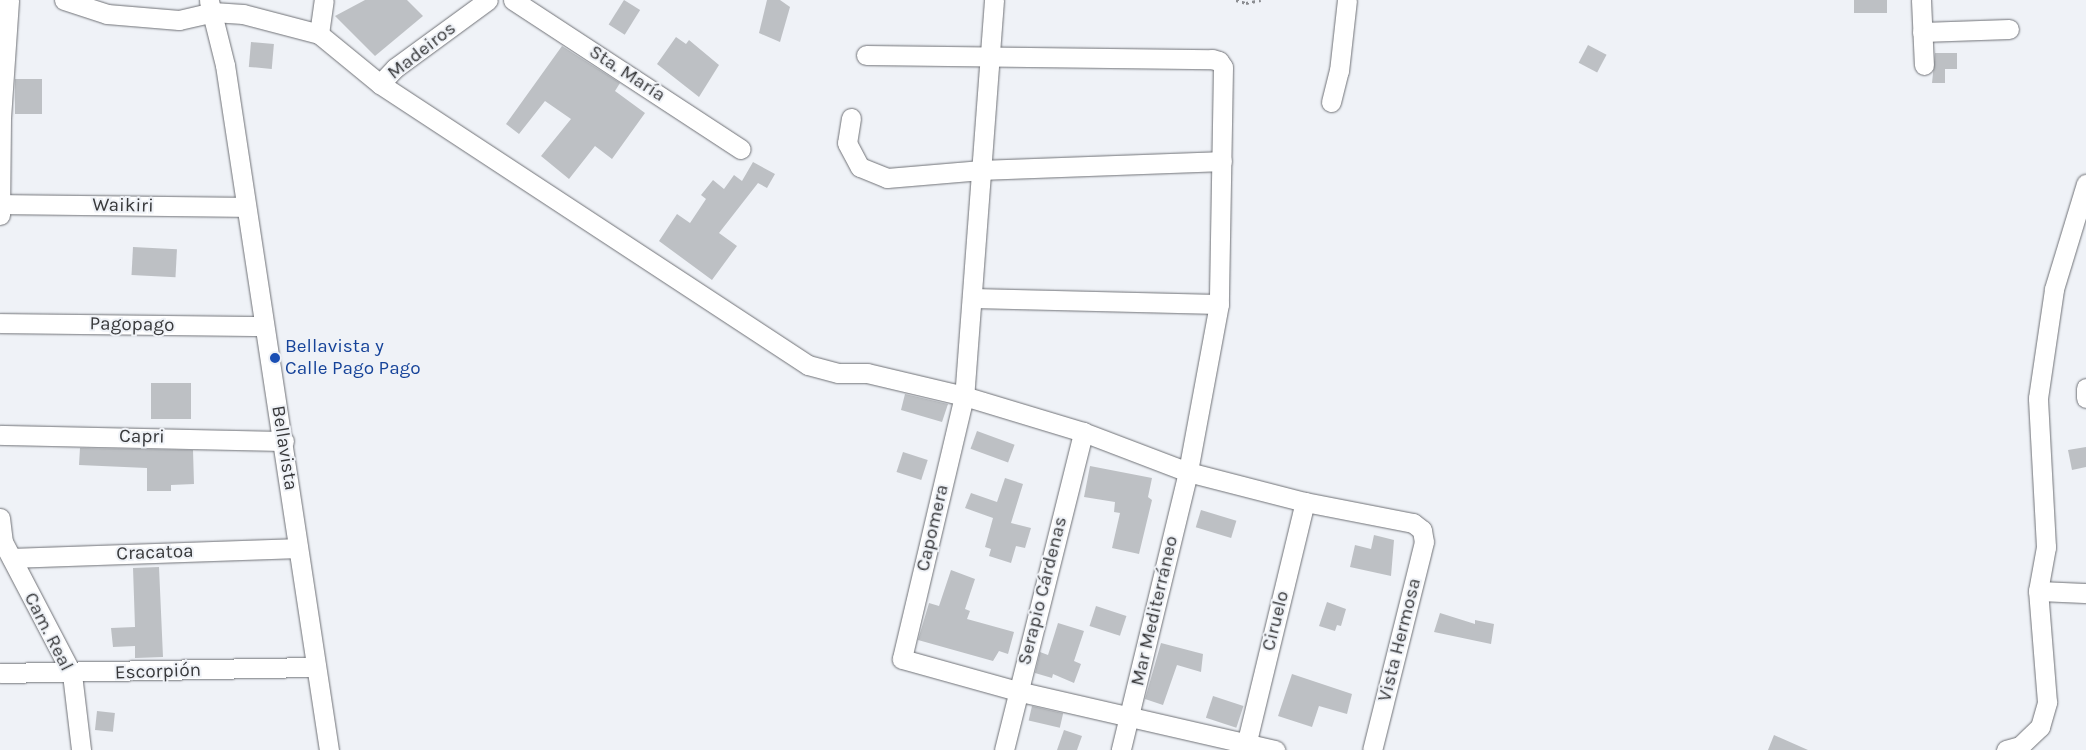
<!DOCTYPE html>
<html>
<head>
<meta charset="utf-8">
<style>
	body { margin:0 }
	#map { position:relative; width:2086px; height:750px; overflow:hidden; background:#eff2f7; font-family:Karla,sans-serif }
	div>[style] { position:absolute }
	.building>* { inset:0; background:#bdc0c4; transform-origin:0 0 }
	.path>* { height:3px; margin-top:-1.5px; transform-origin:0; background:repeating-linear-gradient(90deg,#8b8d91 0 2.5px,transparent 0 6.5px) }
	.roads { filter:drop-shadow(0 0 1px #6f7176) drop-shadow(0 0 1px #6f7176) }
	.minor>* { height:19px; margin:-9.5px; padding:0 9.5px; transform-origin:9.5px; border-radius:9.5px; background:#fff }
	.dots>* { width:14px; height:14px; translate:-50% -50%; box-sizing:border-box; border:2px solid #eff2f7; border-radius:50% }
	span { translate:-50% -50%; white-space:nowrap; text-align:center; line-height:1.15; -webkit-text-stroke:4px #eff2f7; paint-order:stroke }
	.street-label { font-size:19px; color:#38393b }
	.transit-label { font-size:19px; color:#164399 }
	.left { translate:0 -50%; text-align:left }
</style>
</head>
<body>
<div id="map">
	<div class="building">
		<i style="clip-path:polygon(365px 0,407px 0,423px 16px,375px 56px,335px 16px)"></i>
		<i style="left:624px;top:0;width:19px;height:29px;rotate:32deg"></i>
		<i style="clip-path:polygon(767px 0,780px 0,790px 7px,780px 42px,759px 33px)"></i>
		<i style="left:1854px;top:0;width:33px;height:13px"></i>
		<i style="clip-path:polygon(676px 37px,686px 44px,689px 40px,719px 65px,699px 97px,657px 64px)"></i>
		<i style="left:251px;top:42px;width:23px;height:25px;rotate:5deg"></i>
		<i style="left:1588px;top:45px;width:21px;height:20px;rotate:28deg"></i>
		<i style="clip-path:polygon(562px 46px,620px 83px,615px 91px,645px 113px,612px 159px,595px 146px,569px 179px,541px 156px,571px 119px,545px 101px,519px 134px,506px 124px)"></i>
		<i style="clip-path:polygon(1935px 53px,1957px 53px,1957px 69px,1945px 69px,1945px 83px,1932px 83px)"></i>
		<i style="left:15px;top:79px;width:27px;height:35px"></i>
		<i style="clip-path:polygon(753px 162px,775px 174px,767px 188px,758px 183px,719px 233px,737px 246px,712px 280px,659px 241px,677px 214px,690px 223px,706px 199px,701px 195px,713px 180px,724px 189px,734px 175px,742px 181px)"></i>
		<i style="left:133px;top:247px;width:44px;height:28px;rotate:3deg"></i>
		<i style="left:151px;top:383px;width:40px;height:36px"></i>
		<i style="clip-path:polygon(905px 394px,948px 404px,942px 422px,901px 410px)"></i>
		<i style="left:977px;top:431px;width:40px;height:19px;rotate:20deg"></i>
		<i style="clip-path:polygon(2086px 447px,2086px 467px,2072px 470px,2068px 450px)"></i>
		<i style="clip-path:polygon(80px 448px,193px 450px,194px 484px,171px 485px,171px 491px,147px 491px,147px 468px,79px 465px)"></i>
		<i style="left:903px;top:452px;width:26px;height:21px;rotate:18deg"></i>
		<i style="clip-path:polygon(1090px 466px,1152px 478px,1148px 497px,1152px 500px,1139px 554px,1112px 548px,1120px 513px,1114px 512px,1115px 502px,1084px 497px)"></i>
		<i style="clip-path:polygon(1005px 478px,1023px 484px,1011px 523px,1031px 528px,1025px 548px,1016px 546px,1011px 563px,989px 556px,991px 549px,985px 547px,993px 518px,965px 508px,971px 493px,997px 502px)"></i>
		<i style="left:1201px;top:510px;width:37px;height:18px;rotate:17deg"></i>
		<i style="clip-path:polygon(1374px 535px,1394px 540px,1391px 576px,1350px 567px,1355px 545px,1371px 549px)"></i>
		<i style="clip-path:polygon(159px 567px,163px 657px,135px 658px,135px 646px,113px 647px,111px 628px,135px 627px,133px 568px)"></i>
		<i style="clip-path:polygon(951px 570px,975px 579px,965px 609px,970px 611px,967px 619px,1014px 632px,1008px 654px,999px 651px,993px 661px,918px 640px,929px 603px,939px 606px)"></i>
		<i style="clip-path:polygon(1327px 602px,1346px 609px,1341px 626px,1337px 625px,1335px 631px,1319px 626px)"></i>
		<i style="left:1096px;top:606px;width:32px;height:21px;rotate:18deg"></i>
		<i style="clip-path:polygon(1440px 613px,1475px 624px,1475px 620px,1494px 624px,1491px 644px,1434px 632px)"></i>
		<i style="clip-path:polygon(1058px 623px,1084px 631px,1074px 661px,1081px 664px,1074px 683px,1053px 674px,1052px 678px,1035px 673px,1040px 652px,1048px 655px)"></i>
		<i style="clip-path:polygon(1161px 643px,1203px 654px,1201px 672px,1177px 665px,1163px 705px,1145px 699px)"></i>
		<i style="clip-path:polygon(1292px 674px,1352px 694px,1347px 714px,1319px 706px,1312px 727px,1278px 716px)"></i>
		<i style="left:1213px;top:696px;width:32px;height:23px;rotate:18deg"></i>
		<i style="left:1032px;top:706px;width:32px;height:15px;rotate:13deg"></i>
		<i style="left:97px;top:711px;width:18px;height:19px;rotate:6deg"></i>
		<i style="clip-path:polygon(1064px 730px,1082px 736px,1077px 750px,1057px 750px)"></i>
		<i style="clip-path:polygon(1774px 735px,1808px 750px,1768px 750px)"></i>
	</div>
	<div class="path">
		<i style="left:1236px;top:0;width:10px;rotate:17deg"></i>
		<i style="left:1246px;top:3px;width:15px;rotate:-11deg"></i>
	</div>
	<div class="roads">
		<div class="minor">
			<i style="left:64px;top:0;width:45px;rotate:18deg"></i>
			<i style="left:107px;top:14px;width:72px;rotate:4.8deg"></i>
			<i style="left:179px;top:20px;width:35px;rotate:-13deg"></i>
			<i style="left:213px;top:12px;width:30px;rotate:4deg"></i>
			<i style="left:243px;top:14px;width:79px;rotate:14.7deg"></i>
			<i style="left:319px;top:34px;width:79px;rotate:39.3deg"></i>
			<i style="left:380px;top:84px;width:512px;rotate:33.29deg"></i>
			<i style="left:808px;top:365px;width:31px;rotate:15deg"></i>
			<i style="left:838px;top:373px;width:29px"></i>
			<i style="left:867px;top:373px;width:100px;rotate:13.3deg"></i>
			<i style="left:964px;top:396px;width:124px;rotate:16.8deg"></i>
			<i style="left:1083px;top:432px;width:112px;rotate:20.9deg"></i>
			<i style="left:1188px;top:472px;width:121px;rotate:14.4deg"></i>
			<i style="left:1305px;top:502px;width:110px;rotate:11deg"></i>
			<i style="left:1413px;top:523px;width:11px;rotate:38deg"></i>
			<i style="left:1422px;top:530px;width:12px;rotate:81deg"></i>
			<i style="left:1424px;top:542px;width:214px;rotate:104deg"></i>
			<i style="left:513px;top:0;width:272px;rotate:33.2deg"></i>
			<i style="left:994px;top:0;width:397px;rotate:94.3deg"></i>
			<i style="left:964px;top:396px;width:270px;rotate:103.3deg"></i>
			<i style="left:902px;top:659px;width:119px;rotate:15.5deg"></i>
			<i style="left:1017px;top:691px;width:265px;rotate:12.9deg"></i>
			<i style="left:1921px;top:0;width:65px;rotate:87.4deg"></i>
			<i style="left:209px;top:1px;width:66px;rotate:76deg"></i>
			<i style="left:225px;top:65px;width:693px;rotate:81.37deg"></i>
			<i style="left:1922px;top:32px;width:87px;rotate:-2deg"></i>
			<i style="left:319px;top:34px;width:34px;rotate:-82deg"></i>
			<i style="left:866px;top:55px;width:346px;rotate:0.7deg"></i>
			<i style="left:1212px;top:59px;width:7px;rotate:16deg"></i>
			<i style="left:1219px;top:61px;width:7px;rotate:56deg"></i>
			<i style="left:1223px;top:67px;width:237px;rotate:91deg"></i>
			<i style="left:1219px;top:304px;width:171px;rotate:100.5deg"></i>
			<i style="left:1188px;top:472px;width:286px;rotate:103.6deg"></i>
			<i style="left:380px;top:84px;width:22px;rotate:-47deg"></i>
			<i style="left:395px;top:68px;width:115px;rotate:-36.2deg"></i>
			<i style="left:1331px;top:102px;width:32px;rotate:-76deg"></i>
			<i style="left:1339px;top:71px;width:71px;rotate:-83.6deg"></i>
			<i style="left:851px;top:118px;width:25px;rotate:99deg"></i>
			<i style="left:847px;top:143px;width:27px;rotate:62deg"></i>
			<i style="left:860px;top:167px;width:29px;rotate:22deg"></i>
			<i style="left:887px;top:178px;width:95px;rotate:-4.8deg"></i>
			<i style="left:982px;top:170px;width:240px;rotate:-2.1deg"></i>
			<i style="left:0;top:204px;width:245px;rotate:0.7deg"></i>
			<i style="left:0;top:215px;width:97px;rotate:-89.4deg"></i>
			<i style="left:1px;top:118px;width:118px;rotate:-86.1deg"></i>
			<i style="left:972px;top:298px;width:247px;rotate:1.4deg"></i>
			<i style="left:0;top:323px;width:264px;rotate:0.7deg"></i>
			<i style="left:2086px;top:388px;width:10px;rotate:90deg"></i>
			<i style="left:0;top:435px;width:284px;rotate:1.2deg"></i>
			<i style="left:0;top:518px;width:24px;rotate:83deg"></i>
			<i style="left:3px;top:542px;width:149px;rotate:62.4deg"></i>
			<i style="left:72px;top:674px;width:77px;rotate:83.2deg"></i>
			<i style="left:12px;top:558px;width:286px;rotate:-2deg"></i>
			<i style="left:2038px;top:591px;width:48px;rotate:2.4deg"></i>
			<i style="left:0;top:673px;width:316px;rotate:-1.1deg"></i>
			<i style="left:1247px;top:741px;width:246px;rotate:-76.4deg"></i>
			<i style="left:1004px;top:750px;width:328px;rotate:-76deg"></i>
			<i style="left:2006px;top:750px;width:15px;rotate:-16deg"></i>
			<i style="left:2020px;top:746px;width:28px;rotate:-44deg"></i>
			<i style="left:2040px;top:727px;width:26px;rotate:-74deg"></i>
			<i style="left:2047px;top:702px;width:111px;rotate:-94.6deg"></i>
			<i style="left:2038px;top:591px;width:45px;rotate:-79.7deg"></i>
			<i style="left:2046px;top:547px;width:149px;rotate:-93.1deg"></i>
			<i style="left:2038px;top:398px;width:110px;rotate:-81.6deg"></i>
			<i style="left:2054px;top:289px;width:110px;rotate:-73.1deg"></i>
		</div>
	</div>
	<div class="dots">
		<i style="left:275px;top:358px;background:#1a4fb4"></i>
	</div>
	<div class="street-label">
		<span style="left:422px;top:51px;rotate:-38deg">Madeiros</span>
		<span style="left:627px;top:74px;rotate:33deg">Sta. María</span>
		<span style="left:123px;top:206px;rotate:1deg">Waikiri</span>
		<span style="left:132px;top:325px;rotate:1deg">Pagopago</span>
		<span style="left:142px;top:437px;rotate:1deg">Capri</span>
		<span style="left:284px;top:448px;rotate:81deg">Bellavista</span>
		<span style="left:933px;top:528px;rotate:-77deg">Capomera</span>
		<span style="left:155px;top:553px;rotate:-2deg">Cracatoa</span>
		<span style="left:1043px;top:591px;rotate:-76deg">Serapio Cárdenas</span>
		<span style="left:1155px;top:611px;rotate:-77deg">Mar Mediterráneo</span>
		<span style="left:1276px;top:621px;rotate:-76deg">Ciruelo</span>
		<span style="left:48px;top:632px;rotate:63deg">Cam. Real</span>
		<span style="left:1400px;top:640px;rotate:-76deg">Vista Hermosa</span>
		<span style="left:158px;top:672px;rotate:-2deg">Escorpión</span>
	</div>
	<div class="transit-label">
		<span class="left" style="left:285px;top:358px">Bellavista y<br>Calle Pago Pago</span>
	</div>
</div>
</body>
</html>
